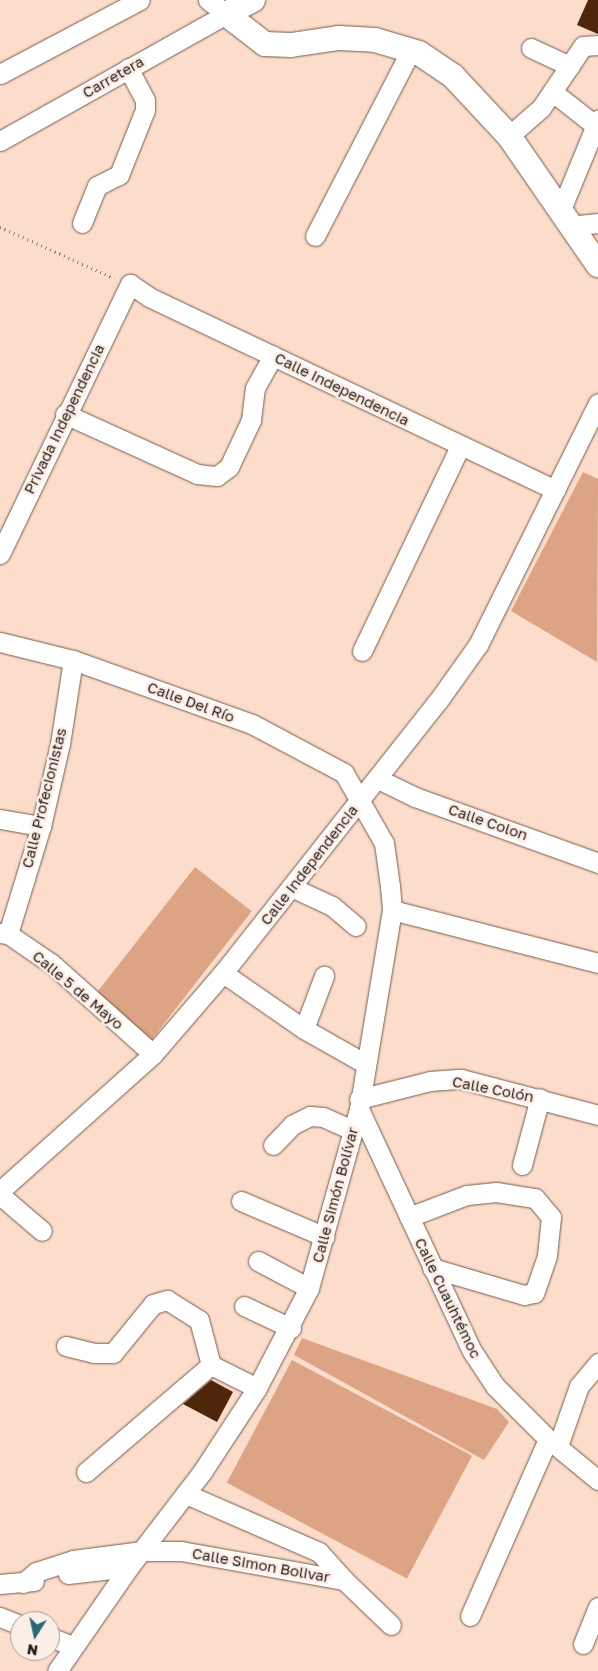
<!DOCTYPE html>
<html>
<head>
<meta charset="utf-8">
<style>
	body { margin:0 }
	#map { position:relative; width:598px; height:1671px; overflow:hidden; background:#fcddcb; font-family:"Golos Text",sans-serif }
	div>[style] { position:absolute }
	.green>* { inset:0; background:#dca484; transform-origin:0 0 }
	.building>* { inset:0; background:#4e270b }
	.path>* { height:2.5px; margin-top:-1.25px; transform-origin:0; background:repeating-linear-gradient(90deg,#8f7b6e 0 1px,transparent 0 5px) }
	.roads { filter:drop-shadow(0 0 1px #765b4c) drop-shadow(0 0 1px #765b4c) }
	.minor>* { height:19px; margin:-9.5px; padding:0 9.5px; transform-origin:9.5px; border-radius:9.5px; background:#fff }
	.major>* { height:24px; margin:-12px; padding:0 12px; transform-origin:12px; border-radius:12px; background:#fff }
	span { translate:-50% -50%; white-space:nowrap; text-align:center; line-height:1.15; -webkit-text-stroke:5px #fbeee7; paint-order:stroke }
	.street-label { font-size:15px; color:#291e17 }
	.north { position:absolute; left:10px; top:1611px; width:50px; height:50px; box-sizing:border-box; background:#fbeee7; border:1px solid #a79b94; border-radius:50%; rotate:190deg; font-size:14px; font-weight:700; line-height:20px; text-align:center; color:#291e17 }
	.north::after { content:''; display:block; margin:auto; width:18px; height:22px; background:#226a77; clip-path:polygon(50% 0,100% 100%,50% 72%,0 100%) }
</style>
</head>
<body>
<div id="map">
	<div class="green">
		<i style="clip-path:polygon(583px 472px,598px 479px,597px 662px,511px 611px)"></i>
		<i style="left:195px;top:867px;width:72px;height:166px;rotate:38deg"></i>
		<i style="clip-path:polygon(302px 1338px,497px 1409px,509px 1422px,484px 1460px,294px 1355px)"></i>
		<i style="left:292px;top:1360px;width:204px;height:139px;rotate:28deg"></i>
	</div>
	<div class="building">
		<i style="clip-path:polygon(588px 0,598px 0,598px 34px,577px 25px)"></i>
		<i style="clip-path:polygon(211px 1380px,233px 1392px,217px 1422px,183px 1404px)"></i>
	</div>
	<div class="path">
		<i style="left:0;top:227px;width:125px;rotate:24.1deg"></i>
	</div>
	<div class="roads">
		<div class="minor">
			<i style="left:531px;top:48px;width:43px;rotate:24.8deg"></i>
			<i style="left:0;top:74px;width:158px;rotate:-27.9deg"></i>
			<i style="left:554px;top:93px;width:53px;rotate:38.2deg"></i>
			<i style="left:509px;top:136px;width:43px;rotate:-41.2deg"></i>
			<i style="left:541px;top:108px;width:75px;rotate:-55.9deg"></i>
			<i style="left:583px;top:46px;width:15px;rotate:-4deg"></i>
			<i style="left:0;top:141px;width:259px;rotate:-29.3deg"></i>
			<i style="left:226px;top:14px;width:23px;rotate:-142deg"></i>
			<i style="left:560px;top:212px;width:100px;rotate:-67.6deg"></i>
			<i style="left:82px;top:223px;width:40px;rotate:-68deg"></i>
			<i style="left:97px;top:186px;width:25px;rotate:-27deg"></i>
			<i style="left:119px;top:175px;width:70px;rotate:-68.2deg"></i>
			<i style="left:145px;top:110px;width:10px;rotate:-90deg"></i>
			<i style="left:145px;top:100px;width:36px;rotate:-118deg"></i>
			<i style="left:569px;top:226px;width:29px;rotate:-6deg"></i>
			<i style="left:315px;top:236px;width:209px;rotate:-62.7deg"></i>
			<i style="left:65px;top:414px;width:145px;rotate:24.4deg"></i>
			<i style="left:197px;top:474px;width:20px;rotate:6deg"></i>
			<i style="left:217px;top:476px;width:15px;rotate:-37deg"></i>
			<i style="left:229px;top:467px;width:52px;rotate:-64.9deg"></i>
			<i style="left:251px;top:420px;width:32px;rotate:-83deg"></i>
			<i style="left:255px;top:388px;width:37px;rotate:-61deg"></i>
			<i style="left:0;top:554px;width:300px;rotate:-64.3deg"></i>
			<i style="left:130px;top:284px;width:23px;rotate:34deg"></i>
			<i style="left:149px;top:297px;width:450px;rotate:25.4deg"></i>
			<i style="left:0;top:642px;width:75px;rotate:13.9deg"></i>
			<i style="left:73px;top:660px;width:190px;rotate:19.7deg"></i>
			<i style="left:252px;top:724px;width:104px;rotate:28deg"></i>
			<i style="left:344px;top:773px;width:81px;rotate:60.3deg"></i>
			<i style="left:384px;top:843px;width:43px;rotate:82.1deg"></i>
			<i style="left:390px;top:886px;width:24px;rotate:85deg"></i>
			<i style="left:392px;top:910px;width:202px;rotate:99.4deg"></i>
			<i style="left:359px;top:1109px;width:186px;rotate:105.6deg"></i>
			<i style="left:309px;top:1288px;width:113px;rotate:117.5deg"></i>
			<i style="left:257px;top:1388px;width:100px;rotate:123.2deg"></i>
			<i style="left:202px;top:1472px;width:120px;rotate:127.5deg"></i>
			<i style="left:129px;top:1567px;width:126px;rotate:124.7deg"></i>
			<i style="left:362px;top:651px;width:227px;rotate:-64.4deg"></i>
			<i style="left:378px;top:779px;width:41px;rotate:25.9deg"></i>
			<i style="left:415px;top:797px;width:195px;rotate:19.8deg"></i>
			<i style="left:0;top:819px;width:42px;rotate:9.7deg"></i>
			<i style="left:291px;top:887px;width:45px;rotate:24.9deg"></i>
			<i style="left:332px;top:906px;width:31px;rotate:40deg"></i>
			<i style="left:392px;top:910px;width:213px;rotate:14.4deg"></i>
			<i style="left:0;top:933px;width:8px;rotate:7deg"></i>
			<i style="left:8px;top:934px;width:53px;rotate:34.3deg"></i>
			<i style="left:52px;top:964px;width:135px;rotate:41.7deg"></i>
			<i style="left:8px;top:934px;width:113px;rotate:-73deg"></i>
			<i style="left:41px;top:826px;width:84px;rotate:-77deg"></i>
			<i style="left:60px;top:744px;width:85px;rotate:-81.2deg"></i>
			<i style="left:223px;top:973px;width:98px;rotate:34.7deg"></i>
			<i style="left:304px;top:1029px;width:69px;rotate:29.5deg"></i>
			<i style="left:304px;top:1029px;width:57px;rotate:-69.3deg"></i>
			<i style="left:359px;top:1099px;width:73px;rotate:-14.2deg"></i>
			<i style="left:430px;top:1081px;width:31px;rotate:-4deg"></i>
			<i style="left:461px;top:1079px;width:142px;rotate:14.7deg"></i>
			<i style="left:359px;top:1109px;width:267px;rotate:65deg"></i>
			<i style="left:472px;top:1351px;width:42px;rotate:56.7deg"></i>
			<i style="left:495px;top:1386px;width:75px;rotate:45deg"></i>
			<i style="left:548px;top:1439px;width:65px;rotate:39.4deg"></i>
			<i style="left:273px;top:1145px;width:28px;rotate:-46deg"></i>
			<i style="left:292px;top:1125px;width:20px;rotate:-27deg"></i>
			<i style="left:310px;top:1116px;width:13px;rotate:4deg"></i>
			<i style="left:323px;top:1117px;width:32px;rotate:24deg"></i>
			<i style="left:522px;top:1165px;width:69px;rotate:-75deg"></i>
			<i style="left:0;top:1191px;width:205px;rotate:-41.8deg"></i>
			<i style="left:153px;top:1054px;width:107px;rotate:-49.2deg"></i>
			<i style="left:223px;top:973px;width:347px;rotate:-51.7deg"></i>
			<i style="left:438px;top:701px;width:69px;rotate:-54.5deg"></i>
			<i style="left:478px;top:645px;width:270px;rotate:-63.6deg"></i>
			<i style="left:0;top:1195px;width:55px;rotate:40.6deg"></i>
			<i style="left:241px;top:1201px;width:91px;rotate:23.2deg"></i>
			<i style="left:409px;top:1217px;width:62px;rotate:-20.8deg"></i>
			<i style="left:467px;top:1195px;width:29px;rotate:-6deg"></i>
			<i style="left:496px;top:1192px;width:39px;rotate:9deg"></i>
			<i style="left:535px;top:1198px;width:25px;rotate:50deg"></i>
			<i style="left:551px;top:1217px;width:39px;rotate:96deg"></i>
			<i style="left:547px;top:1256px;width:39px;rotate:109deg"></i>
			<i style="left:534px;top:1293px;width:10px;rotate:169deg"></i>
			<i style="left:524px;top:1295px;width:96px;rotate:-163.6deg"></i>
			<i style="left:258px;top:1261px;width:58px;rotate:27.9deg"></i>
			<i style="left:244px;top:1306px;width:52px;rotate:25.1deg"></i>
			<i style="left:66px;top:1346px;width:29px;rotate:14deg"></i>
			<i style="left:94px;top:1353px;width:19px"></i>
			<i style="left:113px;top:1353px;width:63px;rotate:-50.8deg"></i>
			<i style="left:153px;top:1304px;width:15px;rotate:-16deg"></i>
			<i style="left:167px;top:1300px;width:38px;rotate:32deg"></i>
			<i style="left:199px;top:1320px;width:47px;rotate:75.1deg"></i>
			<i style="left:211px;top:1365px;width:51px;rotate:26.6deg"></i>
			<i style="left:558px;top:1446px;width:64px;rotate:-70.7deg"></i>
			<i style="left:579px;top:1386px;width:30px;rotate:-50deg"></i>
			<i style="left:86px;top:1472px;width:165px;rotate:-40.6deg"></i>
			<i style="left:186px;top:1494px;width:145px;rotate:23.6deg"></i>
			<i style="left:319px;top:1552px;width:38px;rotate:48deg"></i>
			<i style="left:68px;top:1574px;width:61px;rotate:-6.5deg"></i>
			<i style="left:23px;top:1583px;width:17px;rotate:-40deg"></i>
			<i style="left:36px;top:1572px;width:39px;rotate:-18deg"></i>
			<i style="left:73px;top:1560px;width:70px;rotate:-7.4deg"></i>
			<i style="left:142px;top:1551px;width:39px"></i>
			<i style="left:181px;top:1551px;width:166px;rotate:10.1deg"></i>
			<i style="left:344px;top:1580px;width:65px;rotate:43.8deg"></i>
			<i style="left:0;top:1584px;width:34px;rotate:-5deg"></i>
			<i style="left:470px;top:1616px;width:193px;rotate:-66.2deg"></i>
			<i style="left:0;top:1617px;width:22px;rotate:22deg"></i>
			<i style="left:50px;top:1637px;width:24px;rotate:22deg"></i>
			<i style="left:583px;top:1644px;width:40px;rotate:-68deg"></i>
		</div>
		<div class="major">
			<i style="left:253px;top:0;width:30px;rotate:153deg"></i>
			<i style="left:226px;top:14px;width:49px;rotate:37.6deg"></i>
			<i style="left:265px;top:44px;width:26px;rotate:2deg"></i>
			<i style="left:291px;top:45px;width:49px;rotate:-8.3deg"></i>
			<i style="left:339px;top:38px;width:36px;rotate:3deg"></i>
			<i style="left:375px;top:40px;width:46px;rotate:16.5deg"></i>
			<i style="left:419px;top:53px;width:41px;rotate:34.1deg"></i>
			<i style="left:453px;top:76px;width:82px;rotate:47deg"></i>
			<i style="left:509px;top:136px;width:157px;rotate:55.4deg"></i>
		</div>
	</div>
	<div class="street-label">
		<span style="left:113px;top:77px;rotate:-30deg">Carretera</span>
		<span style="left:342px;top:389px;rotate:26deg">Calle Independencia</span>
		<span style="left:64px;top:419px;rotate:-64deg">Privada Independencia</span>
		<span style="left:191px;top:702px;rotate:20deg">Calle Del Río</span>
		<span style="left:44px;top:798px;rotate:-76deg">Calle Profecionistas</span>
		<span style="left:488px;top:822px;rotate:19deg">Calle Colon</span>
		<span style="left:309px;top:865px;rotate:-52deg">Calle Independencia</span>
		<span style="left:78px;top:990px;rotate:40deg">Calle 5 de Mayo</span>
		<span style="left:493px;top:1089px;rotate:11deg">Calle Colón</span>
		<span style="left:335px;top:1195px;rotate:-75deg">Calle Simón Bolívar</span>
		<span style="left:448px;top:1298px;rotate:64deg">Calle Cuauhtémoc</span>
		<span style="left:261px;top:1565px;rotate:10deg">Calle Simon Bolivar</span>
	</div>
	<div class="north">N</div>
</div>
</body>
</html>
